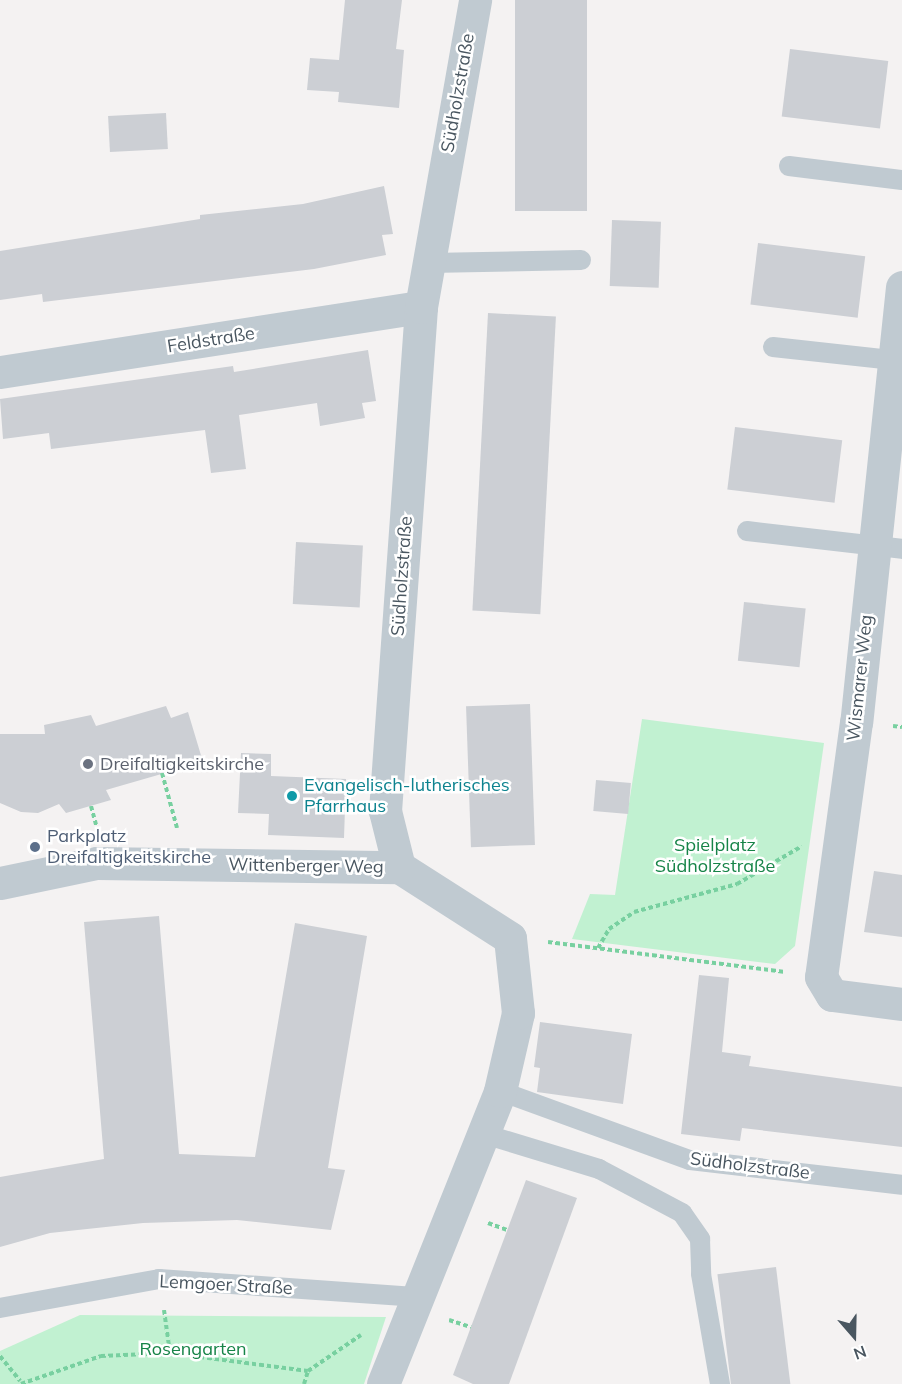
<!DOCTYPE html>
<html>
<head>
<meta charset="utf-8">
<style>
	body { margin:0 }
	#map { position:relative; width:902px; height:1384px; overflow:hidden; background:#f4f2f2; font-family:Mulish,sans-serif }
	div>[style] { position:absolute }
	.green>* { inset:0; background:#c1f1d1 }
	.building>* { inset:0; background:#cccfd4; transform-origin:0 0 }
	.path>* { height:4px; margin-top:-2px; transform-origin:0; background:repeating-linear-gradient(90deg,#78d0a0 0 4.5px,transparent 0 7.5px) }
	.lane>* { height:20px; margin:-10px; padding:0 10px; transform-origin:10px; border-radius:10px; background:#c0cad1 }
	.street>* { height:33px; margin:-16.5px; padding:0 16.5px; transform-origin:16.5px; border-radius:16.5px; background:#c0cad1 }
	.dots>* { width:16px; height:16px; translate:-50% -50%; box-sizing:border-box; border:3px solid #fff; border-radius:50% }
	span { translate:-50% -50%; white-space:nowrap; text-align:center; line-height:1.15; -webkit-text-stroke:5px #fff; paint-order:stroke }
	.street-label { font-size:18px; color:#495660 }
	.worship-label { font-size:18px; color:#5b616d }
	.left { translate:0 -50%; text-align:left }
	.culture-label { font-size:18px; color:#0d838f }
	.service-label { font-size:18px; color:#4e5e75 }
	.park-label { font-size:18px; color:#178448 }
	.north { position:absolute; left:824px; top:1306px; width:60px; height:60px; -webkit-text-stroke:4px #fff; paint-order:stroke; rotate:160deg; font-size:16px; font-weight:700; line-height:24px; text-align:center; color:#495660 }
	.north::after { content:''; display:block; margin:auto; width:21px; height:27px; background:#495660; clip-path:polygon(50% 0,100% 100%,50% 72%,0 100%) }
</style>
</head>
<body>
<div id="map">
	<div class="green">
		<i style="clip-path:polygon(642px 719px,824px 743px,795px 946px,775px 964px,572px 939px,590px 894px,615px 895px)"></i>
		<i style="clip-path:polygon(80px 1315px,386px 1317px,364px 1384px,0 1384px,0 1351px)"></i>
	</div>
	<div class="building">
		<i style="clip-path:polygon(345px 0,402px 0,396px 49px,404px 50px,399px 108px,338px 102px,339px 92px,307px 90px,310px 58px,339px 60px)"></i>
		<i style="left:515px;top:0;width:72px;height:211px"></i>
		<i style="left:790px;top:49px;width:99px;height:68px;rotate:7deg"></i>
		<i style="left:166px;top:113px;width:36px;height:58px;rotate:87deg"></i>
		<i style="clip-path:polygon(384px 186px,393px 234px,382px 235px,386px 255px,314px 269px,43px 302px,42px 294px,0 300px,0 251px,200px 219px,200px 215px,303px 204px)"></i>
		<i style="left:612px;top:220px;width:49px;height:66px;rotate:2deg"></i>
		<i style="left:758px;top:243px;width:108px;height:62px;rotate:7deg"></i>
		<i style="left:488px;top:313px;width:68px;height:298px;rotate:3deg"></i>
		<i style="clip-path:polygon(368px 350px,376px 401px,362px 403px,365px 418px,320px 426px,317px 403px,239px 415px,246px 469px,211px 473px,205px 430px,51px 449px,49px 433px,3px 439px,0 399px,233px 366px,234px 372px)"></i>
		<i style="left:735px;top:427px;width:108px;height:63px;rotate:7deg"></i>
		<i style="left:296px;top:542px;width:67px;height:62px;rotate:3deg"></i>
		<i style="left:744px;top:602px;width:62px;height:59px;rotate:6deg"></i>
		<i style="left:530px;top:704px;width:141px;height:64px;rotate:88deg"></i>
		<i style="clip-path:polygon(166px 706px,171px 718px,188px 712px,203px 762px,106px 790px,111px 800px,66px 813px,59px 804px,38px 813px,21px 812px,0 803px,0 734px,45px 734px,44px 725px,91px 715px,96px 726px)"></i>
		<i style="clip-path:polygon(241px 753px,271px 754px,271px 776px,346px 779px,344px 838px,268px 835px,269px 814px,238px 813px)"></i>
		<i style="left:596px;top:780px;width:35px;height:31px;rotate:5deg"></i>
		<i style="clip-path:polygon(874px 871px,902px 875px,902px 937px,864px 932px)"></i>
		<i style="clip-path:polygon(159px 916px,179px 1154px,255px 1157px,295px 923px,367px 936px,328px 1168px,345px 1170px,331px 1230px,237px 1220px,143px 1223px,50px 1233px,0 1247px,0 1177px,104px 1159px,84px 922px)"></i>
		<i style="clip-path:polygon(699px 975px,729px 978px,722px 1052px,751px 1056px,749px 1066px,902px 1087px,902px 1147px,742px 1128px,740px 1141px,681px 1134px)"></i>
		<i style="clip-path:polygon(540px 1022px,632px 1034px,623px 1104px,537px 1092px,540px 1068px,534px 1067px)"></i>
		<i style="clip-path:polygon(526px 1180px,577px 1198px,509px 1384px,473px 1384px,453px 1375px)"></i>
		<i style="left:776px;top:1267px;width:118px;height:59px;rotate:83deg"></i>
	</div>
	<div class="path">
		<i style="left:893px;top:726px;width:9px;rotate:6deg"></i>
		<i style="left:162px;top:773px;width:57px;rotate:74.7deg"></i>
		<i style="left:91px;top:806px;width:20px;rotate:75deg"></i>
		<i style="left:548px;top:942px;width:239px;rotate:7.2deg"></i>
		<i style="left:598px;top:948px;width:22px;rotate:-60deg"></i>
		<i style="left:609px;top:929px;width:30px;rotate:-34deg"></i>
		<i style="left:634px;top:912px;width:107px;rotate:-15.2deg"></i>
		<i style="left:737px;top:884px;width:75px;rotate:-30.3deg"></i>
		<i style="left:488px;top:1223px;width:20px;rotate:20deg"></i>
		<i style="left:164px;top:1310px;width:43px;rotate:82.1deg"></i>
		<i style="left:449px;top:1320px;width:23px;rotate:18deg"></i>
		<i style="left:0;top:1356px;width:32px;rotate:51deg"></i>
		<i style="left:21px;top:1384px;width:85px;rotate:-19.3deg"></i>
		<i style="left:101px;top:1356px;width:69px;rotate:-2.5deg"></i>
		<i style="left:170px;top:1353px;width:139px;rotate:7.4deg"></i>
		<i style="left:304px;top:1384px;width:14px;rotate:-73deg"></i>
		<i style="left:308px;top:1371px;width:64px;rotate:-34.2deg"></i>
	</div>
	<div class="lane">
		<i style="left:789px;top:166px;width:114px;rotate:7.1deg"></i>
		<i style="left:429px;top:263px;width:152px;rotate:-1.1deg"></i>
		<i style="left:773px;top:347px;width:121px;rotate:6.2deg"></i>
		<i style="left:747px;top:531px;width:156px;rotate:6.6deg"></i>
		<i style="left:500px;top:1091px;width:202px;rotate:20deg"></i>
		<i style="left:690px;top:1160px;width:213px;rotate:6.7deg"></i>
		<i style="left:484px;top:1134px;width:120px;rotate:16.9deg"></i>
		<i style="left:599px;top:1169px;width:94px;rotate:27.9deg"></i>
		<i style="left:682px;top:1213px;width:32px;rotate:55deg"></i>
		<i style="left:700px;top:1239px;width:35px;rotate:88deg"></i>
		<i style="left:701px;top:1274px;width:112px;rotate:80.2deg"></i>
		<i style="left:0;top:1308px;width:162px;rotate:-10.3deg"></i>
		<i style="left:159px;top:1279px;width:260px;rotate:4deg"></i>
	</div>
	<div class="street">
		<i style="left:902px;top:287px;width:437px;rotate:96deg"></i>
		<i style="left:856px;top:722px;width:257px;rotate:97.8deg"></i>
		<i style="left:821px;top:977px;width:21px;rotate:59deg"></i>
		<i style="left:832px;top:995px;width:71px;rotate:7.3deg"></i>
		<i style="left:0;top:372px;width:426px;rotate:-8.8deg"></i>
		<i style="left:0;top:883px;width:99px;rotate:-11.7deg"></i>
		<i style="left:97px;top:863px;width:302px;rotate:0.8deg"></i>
		<i style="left:383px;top:1384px;width:315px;rotate:-68.2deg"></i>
		<i style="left:500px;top:1091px;width:80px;rotate:-77deg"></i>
		<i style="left:518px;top:1013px;width:75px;rotate:-96.1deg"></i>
		<i style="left:510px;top:938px;width:132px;rotate:-147.4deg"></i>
		<i style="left:399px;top:867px;width:58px;rotate:-104deg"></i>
		<i style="left:385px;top:811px;width:505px;rotate:-85.91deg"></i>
		<i style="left:421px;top:307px;width:312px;rotate:-80deg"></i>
	</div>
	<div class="dots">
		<i style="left:88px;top:764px;background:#6b7280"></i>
		<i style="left:292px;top:796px;background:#0f9aa8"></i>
		<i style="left:35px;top:847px;background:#5c6f8a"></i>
	</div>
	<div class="street-label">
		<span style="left:458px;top:93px;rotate:-80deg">Südholzstraße</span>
		<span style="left:211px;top:340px;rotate:-9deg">Feldstraße</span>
		<span style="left:402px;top:576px;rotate:-86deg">Südholzstraße</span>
		<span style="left:860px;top:678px;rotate:-84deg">Wismarer Weg</span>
		<span style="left:306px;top:866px;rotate:1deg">Wittenberger Weg</span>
		<span style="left:750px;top:1166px;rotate:7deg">Südholzstraße</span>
		<span style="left:226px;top:1285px;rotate:3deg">Lemgoer Straße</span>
	</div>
	<div class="worship-label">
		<span class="left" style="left:100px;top:764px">Dreifaltigkeitskirche</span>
	</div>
	<div class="culture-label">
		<span class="left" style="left:304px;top:796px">Evangelisch-lutherisches<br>Pfarrhaus</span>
	</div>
	<div class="service-label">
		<span class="left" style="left:47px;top:847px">Parkplatz<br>Dreifaltigkeitskirche</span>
	</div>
	<div class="park-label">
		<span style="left:715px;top:856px">Spielplatz<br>Südholzstraße</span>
		<span style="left:193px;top:1349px">Rosengarten</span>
	</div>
	<div class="north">N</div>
</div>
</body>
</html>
